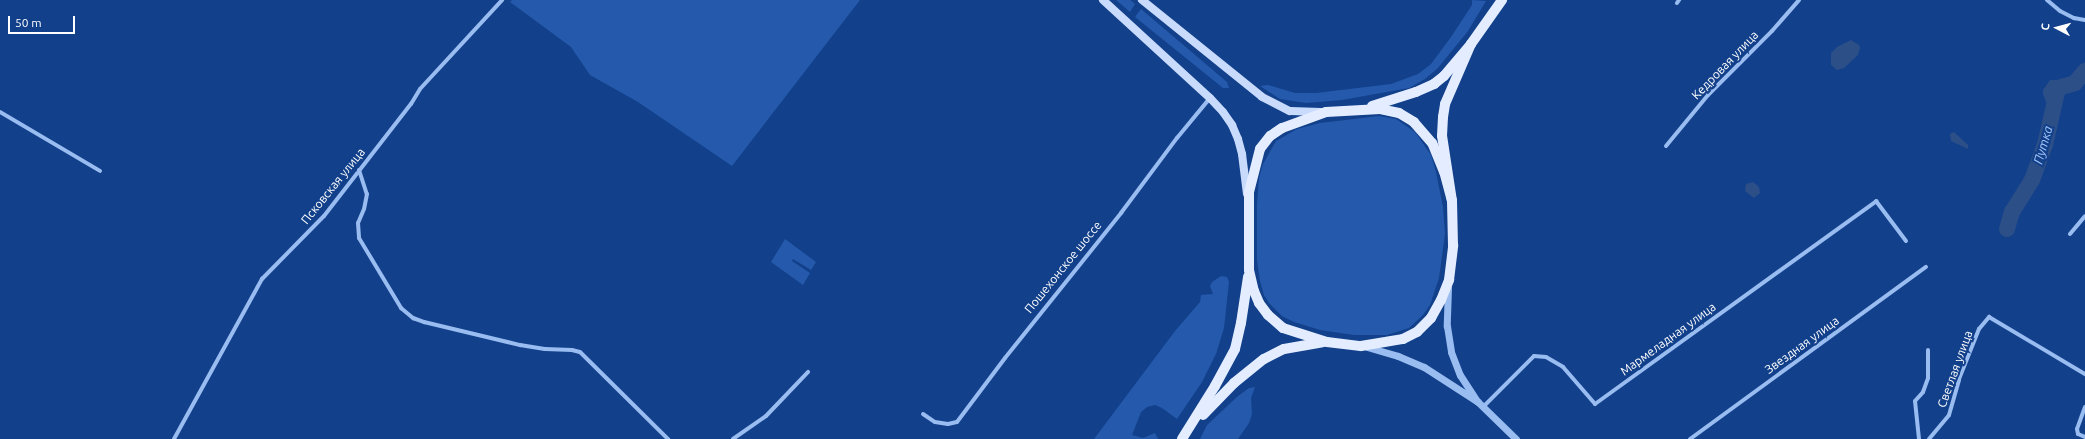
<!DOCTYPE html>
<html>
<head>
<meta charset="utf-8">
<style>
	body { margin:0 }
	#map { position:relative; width:2085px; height:439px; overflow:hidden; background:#12408b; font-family:Ubuntu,sans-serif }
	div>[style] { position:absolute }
	.green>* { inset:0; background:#2459ab }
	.water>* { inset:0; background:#2d4f88 }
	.river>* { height:16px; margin:-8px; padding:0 8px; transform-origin:8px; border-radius:8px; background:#2d4f88 }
	.minor>* { height:4px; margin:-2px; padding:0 2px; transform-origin:2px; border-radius:2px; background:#99bcf1 }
	.tertiary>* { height:7px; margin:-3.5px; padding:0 3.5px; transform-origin:3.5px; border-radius:3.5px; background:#99bcf1 }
	.secondary>* { height:8px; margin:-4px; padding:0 4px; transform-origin:4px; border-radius:4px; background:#c8dbfc }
	.primary>* { height:10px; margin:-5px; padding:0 5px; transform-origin:5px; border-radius:5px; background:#e3edff }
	span { translate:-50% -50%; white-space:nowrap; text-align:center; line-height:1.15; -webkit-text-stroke:4px #12408b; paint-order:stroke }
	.street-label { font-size:12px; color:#fff }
	.water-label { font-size:13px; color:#a5c6f8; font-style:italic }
	.north { position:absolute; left:2037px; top:8px; width:40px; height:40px; -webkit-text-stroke:3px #12408b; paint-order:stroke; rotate:276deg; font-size:11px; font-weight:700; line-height:16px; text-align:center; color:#fff }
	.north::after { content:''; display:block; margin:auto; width:14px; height:18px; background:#fff; clip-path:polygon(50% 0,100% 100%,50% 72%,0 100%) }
	.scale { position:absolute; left:8px; top:16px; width:67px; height:18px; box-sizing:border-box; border:2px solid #fff; border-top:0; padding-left:5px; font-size:12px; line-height:14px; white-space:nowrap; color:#fff; -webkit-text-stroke:3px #12408b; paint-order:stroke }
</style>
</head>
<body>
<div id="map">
	<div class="green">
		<i style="clip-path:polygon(512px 0,860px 0,732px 166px,638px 102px,590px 75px,571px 47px,510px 2px)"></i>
		<i style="clip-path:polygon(1116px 0,1130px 0,1135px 4px,1130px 12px)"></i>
		<i style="clip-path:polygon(1472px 0,1486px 1px,1468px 31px,1438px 68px,1425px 79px,1409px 88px,1342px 100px,1306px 103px,1280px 99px,1260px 86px,1268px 85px,1295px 93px,1316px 93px,1391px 84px,1418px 74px,1431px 64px,1451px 37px,1472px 5px)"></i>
		<i style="clip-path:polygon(1141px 9px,1227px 82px,1229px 88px,1223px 88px,1135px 17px)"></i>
		<i style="clip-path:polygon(1379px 116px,1396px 119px,1415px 132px,1431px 155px,1436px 172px,1443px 207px,1445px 234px,1439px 278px,1430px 305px,1423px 315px,1409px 328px,1387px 335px,1354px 335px,1320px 330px,1294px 322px,1282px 316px,1269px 303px,1264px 295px,1260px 281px,1257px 260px,1257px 205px,1259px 178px,1263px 164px,1276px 141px,1297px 129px,1320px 123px)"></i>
		<i style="clip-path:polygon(785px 239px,816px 262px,811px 270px,793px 259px,792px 261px,810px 273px,803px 285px,771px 262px)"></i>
		<i style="clip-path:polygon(1221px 276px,1227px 277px,1229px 282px,1224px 328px,1216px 354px,1202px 382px,1181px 413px,1177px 419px,1162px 408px,1155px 405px,1147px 407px,1141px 412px,1132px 435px,1143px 438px,1155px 433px,1158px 439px,1094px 439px,1175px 331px,1200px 302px,1201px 295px,1213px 294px,1210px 286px,1212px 282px)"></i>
		<i style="clip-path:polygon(1255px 387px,1251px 398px,1252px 414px,1249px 423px,1238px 439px,1200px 439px,1207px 425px,1238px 396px,1249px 388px)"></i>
	</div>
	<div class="water">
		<i style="clip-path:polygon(1851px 40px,1859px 45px,1860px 48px,1858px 55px,1844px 68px,1837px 70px,1831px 65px,1831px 53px,1837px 47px)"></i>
		<i style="clip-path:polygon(2050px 80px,2058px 80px,2063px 88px,2061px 99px,2053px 105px,2046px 102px,2043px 94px,2043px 90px)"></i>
		<i style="clip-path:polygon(1954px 132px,1968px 145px,1968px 149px,1951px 141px,1950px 134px)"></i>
		<i style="clip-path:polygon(1753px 182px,1759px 187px,1760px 193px,1754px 198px,1745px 191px,1746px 184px)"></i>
	</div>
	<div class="river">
		<i style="left:2007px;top:229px;width:18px;rotate:-74deg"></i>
		<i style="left:2012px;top:212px;width:38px;rotate:-58deg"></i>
		<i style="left:2032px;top:180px;width:37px;rotate:-70deg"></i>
		<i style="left:2045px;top:145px;width:58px;rotate:-77.2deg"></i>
		<i style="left:2058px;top:88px;width:18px;rotate:-16deg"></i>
		<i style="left:2075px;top:83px;width:16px;rotate:-50deg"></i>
	</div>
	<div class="minor">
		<i style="left:2047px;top:0;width:17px;rotate:40deg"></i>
		<i style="left:2060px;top:11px;width:16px;rotate:27deg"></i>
		<i style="left:2074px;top:18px;width:11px;rotate:10deg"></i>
		<i style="left:1677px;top:3px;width:4px;rotate:-56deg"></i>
		<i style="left:0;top:112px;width:116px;rotate:30.5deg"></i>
		<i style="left:1666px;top:146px;width:66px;rotate:-50.5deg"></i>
		<i style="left:1708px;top:95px;width:91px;rotate:-45deg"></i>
		<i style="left:1772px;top:31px;width:41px;rotate:-48.9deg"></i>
		<i style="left:359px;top:170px;width:25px;rotate:72deg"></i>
		<i style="left:367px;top:194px;width:15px;rotate:101deg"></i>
		<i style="left:364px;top:209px;width:15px;rotate:113deg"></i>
		<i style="left:358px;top:223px;width:15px;rotate:86deg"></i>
		<i style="left:359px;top:238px;width:82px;rotate:59deg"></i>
		<i style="left:401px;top:308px;width:16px;rotate:40deg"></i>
		<i style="left:413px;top:318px;width:12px;rotate:20deg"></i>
		<i style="left:424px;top:322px;width:99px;rotate:13.5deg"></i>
		<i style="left:520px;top:345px;width:25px;rotate:9deg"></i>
		<i style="left:545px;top:349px;width:27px;rotate:2deg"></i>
		<i style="left:572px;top:350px;width:8px;rotate:14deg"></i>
		<i style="left:580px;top:352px;width:124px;rotate:44.7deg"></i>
		<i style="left:2070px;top:234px;width:23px;rotate:-50deg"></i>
		<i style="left:1483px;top:407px;width:72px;rotate:-45deg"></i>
		<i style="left:1534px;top:356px;width:12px;rotate:5deg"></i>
		<i style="left:1546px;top:357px;width:20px;rotate:30deg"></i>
		<i style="left:1563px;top:367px;width:49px;rotate:49.1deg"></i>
		<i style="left:1595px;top:404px;width:347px;rotate:-35.8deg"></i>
		<i style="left:1876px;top:201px;width:50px;rotate:53.1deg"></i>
		<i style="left:2085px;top:407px;width:23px;rotate:110deg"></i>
		<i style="left:2077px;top:429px;width:5px;rotate:79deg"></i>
		<i style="left:2078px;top:434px;width:8px;rotate:23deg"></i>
		<i style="left:923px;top:414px;width:14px;rotate:34deg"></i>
		<i style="left:935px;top:422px;width:13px;rotate:9deg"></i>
		<i style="left:948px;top:424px;width:9px;rotate:-13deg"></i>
		<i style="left:957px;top:422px;width:80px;rotate:-53.1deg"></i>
		<i style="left:1005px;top:358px;width:186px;rotate:-51.3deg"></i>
		<i style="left:1121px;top:213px;width:94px;rotate:-53.3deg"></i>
		<i style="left:1177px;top:138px;width:52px;rotate:-50.5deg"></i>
		<i style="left:174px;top:439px;width:183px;rotate:-61.2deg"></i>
		<i style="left:262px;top:279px;width:88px;rotate:-45.5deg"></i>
		<i style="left:324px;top:216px;width:142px;rotate:-52.2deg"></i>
		<i style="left:411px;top:104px;width:17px;rotate:-59deg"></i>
		<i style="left:420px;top:89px;width:121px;rotate:-47.3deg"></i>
		<i style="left:733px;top:439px;width:40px;rotate:-34.9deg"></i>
		<i style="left:766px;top:416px;width:61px;rotate:-46.3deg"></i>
		<i style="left:1690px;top:439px;width:292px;rotate:-36.1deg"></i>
		<i style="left:1919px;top:439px;width:38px;rotate:-96deg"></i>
		<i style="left:1915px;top:401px;width:12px;rotate:-48deg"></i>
		<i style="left:1923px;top:392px;width:15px;rotate:-70deg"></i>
		<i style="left:1928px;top:378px;width:28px;rotate:-90deg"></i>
		<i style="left:1929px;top:439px;width:31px;rotate:-50deg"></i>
		<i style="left:1949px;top:415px;width:37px;rotate:-74deg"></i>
		<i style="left:1959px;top:379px;width:54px;rotate:-68.2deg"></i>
		<i style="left:1979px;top:329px;width:16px;rotate:-50deg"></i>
		<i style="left:1989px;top:317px;width:112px;rotate:30.7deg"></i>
	</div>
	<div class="tertiary">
		<i style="left:1448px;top:288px;width:38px;rotate:92deg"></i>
		<i style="left:1447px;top:326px;width:26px;rotate:81deg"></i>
		<i style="left:1451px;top:352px;width:25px;rotate:69deg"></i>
		<i style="left:1460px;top:375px;width:31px;rotate:57deg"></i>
		<i style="left:1367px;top:347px;width:32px;rotate:16deg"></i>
		<i style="left:1398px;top:356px;width:28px;rotate:23deg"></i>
		<i style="left:1424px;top:367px;width:64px;rotate:32.9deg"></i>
		<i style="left:1478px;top:402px;width:53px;rotate:44.2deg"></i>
	</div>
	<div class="secondary">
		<i style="left:1103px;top:0;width:145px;rotate:42.5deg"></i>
		<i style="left:1210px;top:98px;width:19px;rotate:47deg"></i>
		<i style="left:1223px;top:112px;width:16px;rotate:55deg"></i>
		<i style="left:1232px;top:125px;width:15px;rotate:67deg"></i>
		<i style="left:1238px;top:139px;width:16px;rotate:75deg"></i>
		<i style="left:1242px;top:154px;width:40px;rotate:82.9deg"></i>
		<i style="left:1142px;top:0;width:154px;rotate:38.9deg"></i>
		<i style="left:1262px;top:97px;width:31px;rotate:27deg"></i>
		<i style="left:1290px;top:111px;width:31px;rotate:2deg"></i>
	</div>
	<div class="primary">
		<i style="left:1372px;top:106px;width:46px;rotate:-17.7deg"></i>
		<i style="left:1416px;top:92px;width:20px;rotate:-24deg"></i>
		<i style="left:1434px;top:84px;width:13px;rotate:-39deg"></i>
		<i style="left:1444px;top:76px;width:42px;rotate:-49.8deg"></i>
		<i style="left:1471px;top:44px;width:54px;rotate:-54.8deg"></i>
		<i style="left:1452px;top:201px;width:30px;rotate:-105deg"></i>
		<i style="left:1444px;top:172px;width:31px;rotate:-112deg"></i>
		<i style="left:1432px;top:143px;width:28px;rotate:-131deg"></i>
		<i style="left:1414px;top:122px;width:17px;rotate:-149deg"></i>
		<i style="left:1399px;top:113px;width:19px;rotate:-168deg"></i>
		<i style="left:1380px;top:109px;width:54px;rotate:176.8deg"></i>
		<i style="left:1326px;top:112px;width:47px;rotate:160deg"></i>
		<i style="left:1282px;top:128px;width:14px;rotate:146deg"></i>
		<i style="left:1270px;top:136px;width:16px;rotate:128deg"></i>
		<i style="left:1260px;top:149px;width:44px;rotate:104.3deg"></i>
		<i style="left:1249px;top:192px;width:78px;rotate:90deg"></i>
		<i style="left:1249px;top:270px;width:22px;rotate:77deg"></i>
		<i style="left:1254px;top:291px;width:13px;rotate:67deg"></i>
		<i style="left:1259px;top:303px;width:15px;rotate:53deg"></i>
		<i style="left:1268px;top:315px;width:20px;rotate:41deg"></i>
		<i style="left:1283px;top:328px;width:46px;rotate:17.7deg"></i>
		<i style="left:1327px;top:342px;width:34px;rotate:7deg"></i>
		<i style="left:1361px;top:346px;width:43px;rotate:-9.5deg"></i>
		<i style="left:1403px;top:339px;width:16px;rotate:-27deg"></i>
		<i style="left:1417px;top:332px;width:20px;rotate:-45deg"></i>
		<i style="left:1431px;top:318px;width:21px;rotate:-61deg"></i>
		<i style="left:1441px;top:300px;width:22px;rotate:-68deg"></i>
		<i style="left:1449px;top:280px;width:35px;rotate:-83deg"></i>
		<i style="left:1453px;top:245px;width:44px;rotate:-91.3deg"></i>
		<i style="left:1452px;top:201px;width:66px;rotate:-98.7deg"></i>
		<i style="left:1442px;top:136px;width:19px;rotate:-87deg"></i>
		<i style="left:1443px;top:117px;width:13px;rotate:-81deg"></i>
		<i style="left:1445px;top:104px;width:65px;rotate:-66.6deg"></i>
		<i style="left:1203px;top:415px;width:45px;rotate:-45.9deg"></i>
		<i style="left:1234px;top:383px;width:38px;rotate:-39deg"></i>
		<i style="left:1264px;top:359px;width:22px;rotate:-27deg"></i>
		<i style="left:1284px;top:349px;width:39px;rotate:-10deg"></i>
		<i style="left:1182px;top:439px;width:62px;rotate:-58.1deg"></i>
		<i style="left:1215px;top:386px;width:42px;rotate:-61.6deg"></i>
		<i style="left:1235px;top:349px;width:27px;rotate:-77deg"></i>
		<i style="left:1241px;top:323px;width:47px;rotate:-81.3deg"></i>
	</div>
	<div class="street-label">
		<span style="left:1725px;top:65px;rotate:-46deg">Кедровая улица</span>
		<span style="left:333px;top:186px;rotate:-51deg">Псковская улица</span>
		<span style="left:1063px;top:267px;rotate:-51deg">Пошехонское шоссе</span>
		<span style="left:1668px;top:339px;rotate:-36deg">Мармеладная улица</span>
		<span style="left:1802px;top:345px;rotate:-36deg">Звездная улица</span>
		<span style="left:1955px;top:369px;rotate:-70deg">Светлая улица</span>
	</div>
	<div class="water-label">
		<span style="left:2043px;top:145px;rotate:-74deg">Путка</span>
	</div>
	<div class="north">С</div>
	<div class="scale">50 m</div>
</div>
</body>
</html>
